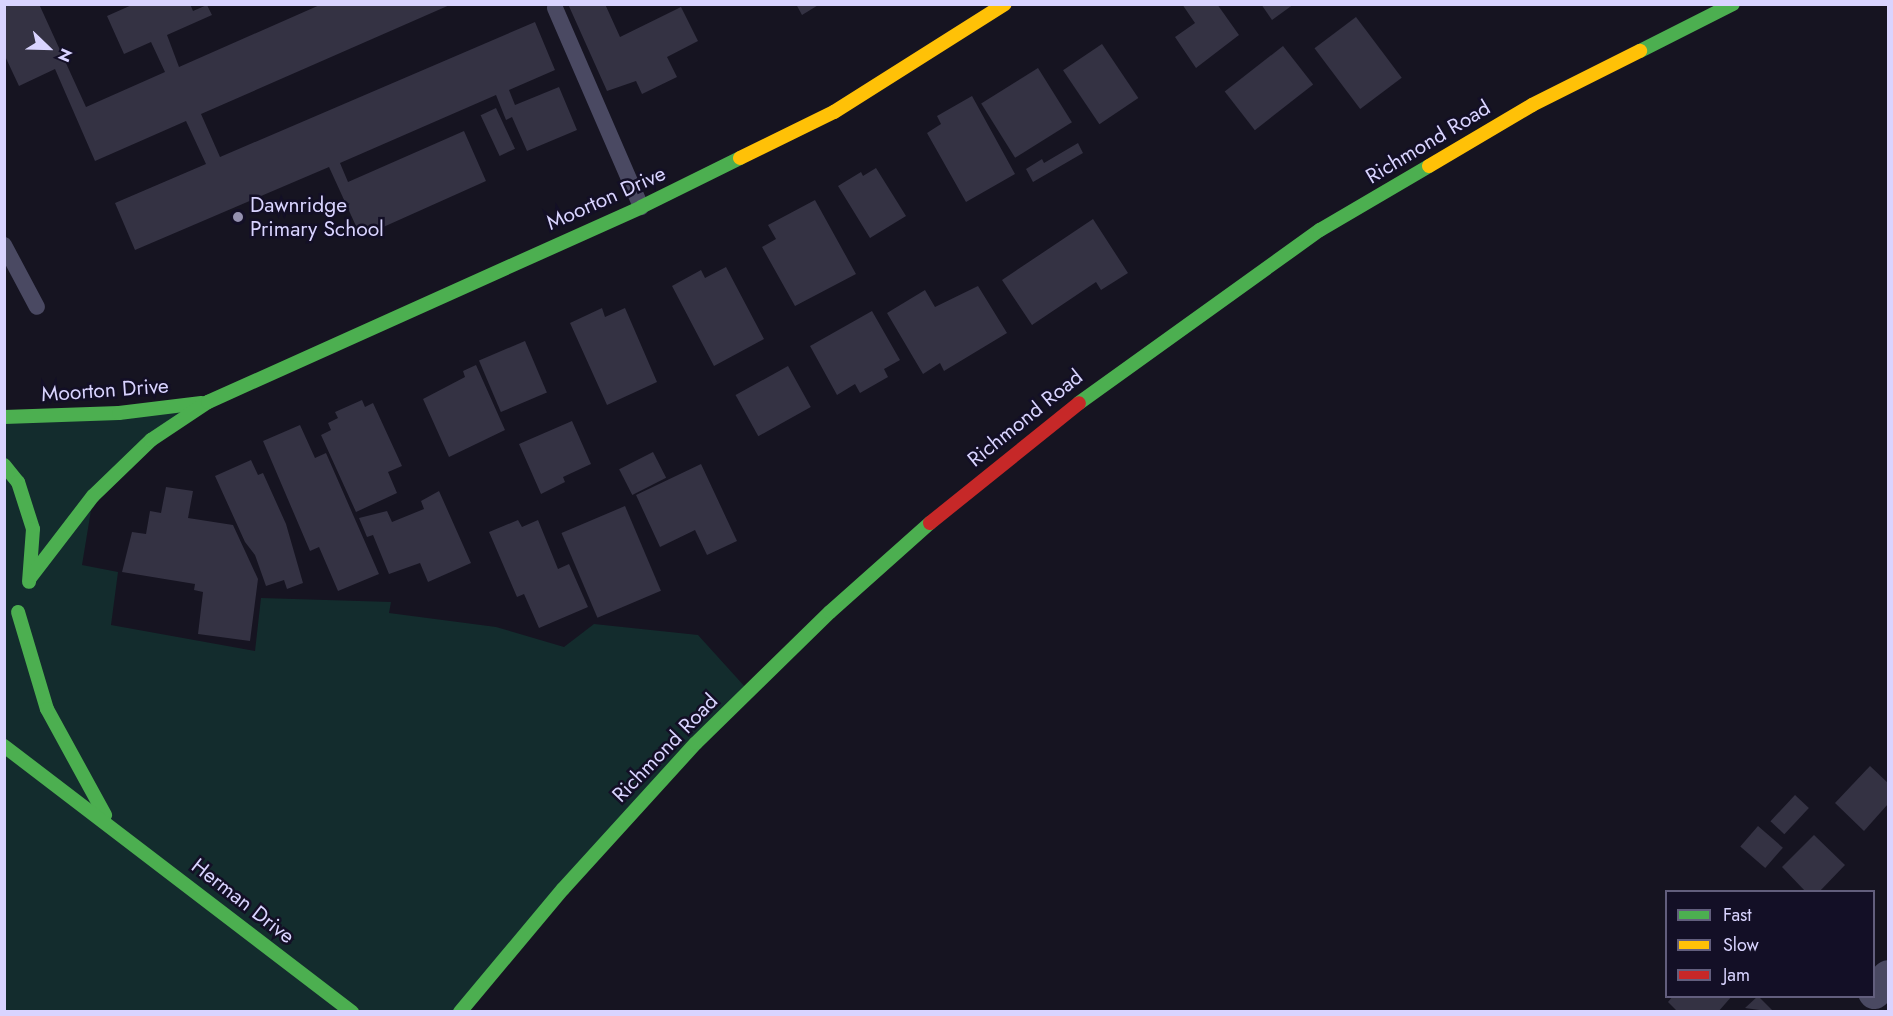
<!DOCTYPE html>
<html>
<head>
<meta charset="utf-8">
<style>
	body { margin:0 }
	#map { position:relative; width:1893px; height:1016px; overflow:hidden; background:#161421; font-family:Jost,sans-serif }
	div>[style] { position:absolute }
	.green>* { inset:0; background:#132c2d }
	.building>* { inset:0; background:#343243; transform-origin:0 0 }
	.lane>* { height:16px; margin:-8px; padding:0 8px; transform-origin:8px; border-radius:8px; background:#4a4962 }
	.street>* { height:33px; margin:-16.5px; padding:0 16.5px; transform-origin:16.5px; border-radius:16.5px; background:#4a4962 }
	.fast>* { height:14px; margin:-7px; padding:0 7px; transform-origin:7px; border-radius:7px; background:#4caf50 }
	.slow>* { height:14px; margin:-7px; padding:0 7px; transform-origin:7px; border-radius:7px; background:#ffc107 }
	.jam>* { height:14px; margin:-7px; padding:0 7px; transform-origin:7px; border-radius:7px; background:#c62828 }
	.dots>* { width:16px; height:16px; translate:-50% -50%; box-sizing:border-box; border:3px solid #130f26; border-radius:50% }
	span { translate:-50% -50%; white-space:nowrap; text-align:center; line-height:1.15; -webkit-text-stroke:5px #130f26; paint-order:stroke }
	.street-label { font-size:21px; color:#d9d4ff }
	.poi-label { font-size:21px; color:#d9d4ff }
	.left { translate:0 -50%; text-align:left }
	.frame { position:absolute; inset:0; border:6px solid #d9d4ff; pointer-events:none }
	.legend { position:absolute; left:1665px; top:890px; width:210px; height:108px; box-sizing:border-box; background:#130f26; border:2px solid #625e7d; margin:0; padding:8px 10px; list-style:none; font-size:18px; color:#d9d4ff }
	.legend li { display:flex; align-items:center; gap:12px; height:30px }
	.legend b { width:30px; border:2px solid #625e7d }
	.north { position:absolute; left:18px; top:18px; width:60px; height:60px; -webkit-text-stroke:4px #130f26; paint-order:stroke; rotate:113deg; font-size:16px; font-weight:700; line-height:24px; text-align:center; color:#d9d4ff }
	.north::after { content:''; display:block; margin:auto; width:21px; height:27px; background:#d9d4ff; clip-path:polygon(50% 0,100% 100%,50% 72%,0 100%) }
</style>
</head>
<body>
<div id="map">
	<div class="green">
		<i style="clip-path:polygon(209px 400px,93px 498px,82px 565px,118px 572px,111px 625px,255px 651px,261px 598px,391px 602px,389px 613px,496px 627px,564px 647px,594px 624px,698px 635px,746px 688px,456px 1011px,5px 1011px,4px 416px)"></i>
	</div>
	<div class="building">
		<i style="clip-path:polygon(4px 4px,39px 4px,86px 107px,165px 72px,151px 42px,124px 54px,107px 16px,134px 4px,190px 4px,193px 11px,207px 5px,212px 15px,167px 35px,179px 67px,322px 4px,452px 4px,201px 114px,220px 157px,535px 22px,555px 70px,509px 90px,515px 105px,559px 87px,577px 130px,527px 151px,512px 117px,506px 120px,496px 95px,340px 163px,348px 182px,464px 131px,486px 181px,361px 237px,329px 167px,135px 250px,115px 203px,206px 164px,186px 121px,95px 161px,55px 69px,19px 86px,4px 54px)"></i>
		<i style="clip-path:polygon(568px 4px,605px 4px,620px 37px,681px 7px,698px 41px,667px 57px,677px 77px,642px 94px,636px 81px,607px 91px)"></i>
		<i style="clip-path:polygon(796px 4px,820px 4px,802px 15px)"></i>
		<i style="clip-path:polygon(1182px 4px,1217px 4px,1239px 35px,1196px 68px,1175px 37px,1195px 23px)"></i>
		<i style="clip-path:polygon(1261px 4px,1294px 4px,1272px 20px)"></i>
		<i style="left:1356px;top:17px;width:76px;height:52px;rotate:53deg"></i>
		<i style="left:1102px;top:44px;width:65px;height:47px;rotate:56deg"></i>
		<i style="left:1283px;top:46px;width:49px;height:74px;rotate:52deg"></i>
		<i style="left:1038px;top:68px;width:64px;height:67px;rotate:58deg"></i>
		<i style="clip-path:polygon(972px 96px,1015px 174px,966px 202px,927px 133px,941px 124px,937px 116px)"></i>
		<i style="left:496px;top:108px;width:45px;height:17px;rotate:65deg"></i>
		<i style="clip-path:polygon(1078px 143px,1083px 153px,1033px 182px,1026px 169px,1042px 159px,1044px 163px)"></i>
		<i style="clip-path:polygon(876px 168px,906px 216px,870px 238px,838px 186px,861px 172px,863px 176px)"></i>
		<i style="clip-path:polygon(815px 200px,856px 274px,795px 306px,762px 247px,776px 239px,768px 225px)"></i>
		<i style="clip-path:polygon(1093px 219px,1128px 273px,1101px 290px,1096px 282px,1032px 325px,1002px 280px)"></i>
		<i style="clip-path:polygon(726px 267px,764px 339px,714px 366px,672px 286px,701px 270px,705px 278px)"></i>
		<i style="clip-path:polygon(978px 286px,1007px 333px,944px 371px,940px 363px,923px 374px,887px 313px,925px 290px,935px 307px)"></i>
		<i style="clip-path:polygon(602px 308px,605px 317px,625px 308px,657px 382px,607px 405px,570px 323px)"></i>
		<i style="clip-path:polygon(872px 311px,900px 360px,884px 369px,888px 377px,860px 393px,855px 384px,837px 395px,810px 346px)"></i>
		<i style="left:525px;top:341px;width:56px;height:50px;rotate:67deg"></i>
		<i style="clip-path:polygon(476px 365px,505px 430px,449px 457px,423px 399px,465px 377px,463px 371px)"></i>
		<i style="left:788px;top:366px;width:47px;height:60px;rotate:61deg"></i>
		<i style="clip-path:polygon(362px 400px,365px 407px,373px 403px,402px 466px,388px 472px,397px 493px,356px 512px,321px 435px,331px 430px,328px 423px,338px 418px,335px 412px)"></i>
		<i style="clip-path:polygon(572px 421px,591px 464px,563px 477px,565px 482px,541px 494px,519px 444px)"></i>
		<i style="clip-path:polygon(300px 425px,315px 458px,326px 453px,379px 574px,338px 591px,319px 547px,310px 551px,263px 441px)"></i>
		<i style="left:653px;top:452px;width:29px;height:38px;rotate:63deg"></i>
		<i style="clip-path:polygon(251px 460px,258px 475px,263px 473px,286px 524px,303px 583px,287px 589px,284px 580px,266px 586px,255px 555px,245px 542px,215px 476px)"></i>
		<i style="clip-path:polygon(701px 464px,737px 541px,707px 555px,695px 530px,660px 547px,636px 495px)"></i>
		<i style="clip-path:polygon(166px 487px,193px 491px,188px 518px,233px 525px,258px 579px,250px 641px,198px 634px,203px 592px,194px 590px,195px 584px,122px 572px,132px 532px,146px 534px,150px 511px,161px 513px)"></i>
		<i style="clip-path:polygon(439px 491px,471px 563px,428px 582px,420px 563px,389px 574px,373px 535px,367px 537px,359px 518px,387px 511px,392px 522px,424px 509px,421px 501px)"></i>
		<i style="left:625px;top:506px;width:92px;height:69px;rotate:67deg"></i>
		<i style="clip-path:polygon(518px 520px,522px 527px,538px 520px,558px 569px,569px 564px,588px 607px,539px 628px,524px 594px,517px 597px,489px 532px)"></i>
		<i style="clip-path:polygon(1870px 766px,1888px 783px,1888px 804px,1864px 831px,1835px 803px)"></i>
		<i style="left:1795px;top:795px;width:19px;height:36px;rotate:43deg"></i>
		<i style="left:1758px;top:826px;width:33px;height:27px;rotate:41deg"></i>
		<i style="clip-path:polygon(1814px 835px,1845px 865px,1819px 892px,1806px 892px,1782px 867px)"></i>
		<i style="clip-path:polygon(1673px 996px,1732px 996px,1718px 1012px,1678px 1012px,1668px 1002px)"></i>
		<i style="clip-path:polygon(1758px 996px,1774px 1012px,1745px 1008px)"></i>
	</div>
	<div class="lane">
		<i style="left:555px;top:8px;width:217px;rotate:66.6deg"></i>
		<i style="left:4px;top:245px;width:70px;rotate:62deg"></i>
	</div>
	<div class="street">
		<i style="left:1874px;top:992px;width:21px;rotate:-49deg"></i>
	</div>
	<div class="fast">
		<i style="left:1640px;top:51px;width:104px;rotate:-26.8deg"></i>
		<i style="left:1079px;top:403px;width:297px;rotate:-35.7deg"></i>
		<i style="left:1320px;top:230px;width:126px;rotate:-30.4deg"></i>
		<i style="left:4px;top:417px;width:115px;rotate:-2deg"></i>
		<i style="left:119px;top:413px;width:83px;rotate:-7deg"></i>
		<i style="left:4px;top:465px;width:22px;rotate:51deg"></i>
		<i style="left:18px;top:482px;width:49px;rotate:72.3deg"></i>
		<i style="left:33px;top:529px;width:53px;rotate:94.3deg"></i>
		<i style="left:30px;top:578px;width:103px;rotate:-52.5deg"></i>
		<i style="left:93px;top:496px;width:81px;rotate:-44deg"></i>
		<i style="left:151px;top:440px;width:69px;rotate:-33.7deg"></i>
		<i style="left:208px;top:402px;width:475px;rotate:-24.2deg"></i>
		<i style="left:641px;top:207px;width:110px;rotate:-26.3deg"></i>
		<i style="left:18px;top:612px;width:101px;rotate:73.4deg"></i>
		<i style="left:47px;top:709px;width:121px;rotate:61.3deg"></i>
		<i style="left:4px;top:746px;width:438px;rotate:37.4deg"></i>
		<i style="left:460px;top:1012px;width:160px;rotate:-50.1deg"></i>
		<i style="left:563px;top:889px;width:197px;rotate:-47.7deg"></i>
		<i style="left:696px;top:743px;width:187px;rotate:-44.4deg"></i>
		<i style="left:830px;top:612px;width:134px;rotate:-41.7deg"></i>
	</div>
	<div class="slow">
		<i style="left:740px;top:158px;width:105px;rotate:-26.1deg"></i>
		<i style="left:834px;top:112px;width:202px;rotate:-32.3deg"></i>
		<i style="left:1429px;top:166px;width:120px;rotate:-30.6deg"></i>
		<i style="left:1532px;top:105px;width:121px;rotate:-26.6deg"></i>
	</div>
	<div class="jam">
		<i style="left:930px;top:523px;width:191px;rotate:-38.8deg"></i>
	</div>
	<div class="dots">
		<i style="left:238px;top:217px;background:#9591b1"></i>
	</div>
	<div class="street-label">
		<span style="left:1428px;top:142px;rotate:-31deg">Richmond Road</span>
		<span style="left:606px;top:198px;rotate:-24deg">Moorton Drive</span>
		<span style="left:105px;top:390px;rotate:-4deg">Moorton Drive</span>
		<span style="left:1025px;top:418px;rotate:-39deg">Richmond Road</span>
		<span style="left:665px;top:748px;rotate:-46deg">Richmond Road</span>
		<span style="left:243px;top:901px;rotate:38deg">Herman Drive</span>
	</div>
	<div class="poi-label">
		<span class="left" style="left:250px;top:217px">Dawnridge<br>Primary School</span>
	</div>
	<div class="frame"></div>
	<ul class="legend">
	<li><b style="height:8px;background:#4caf50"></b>Fast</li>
	<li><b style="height:8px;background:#ffc107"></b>Slow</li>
	<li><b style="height:8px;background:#c62828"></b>Jam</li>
	</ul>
	<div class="north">N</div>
</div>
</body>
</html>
